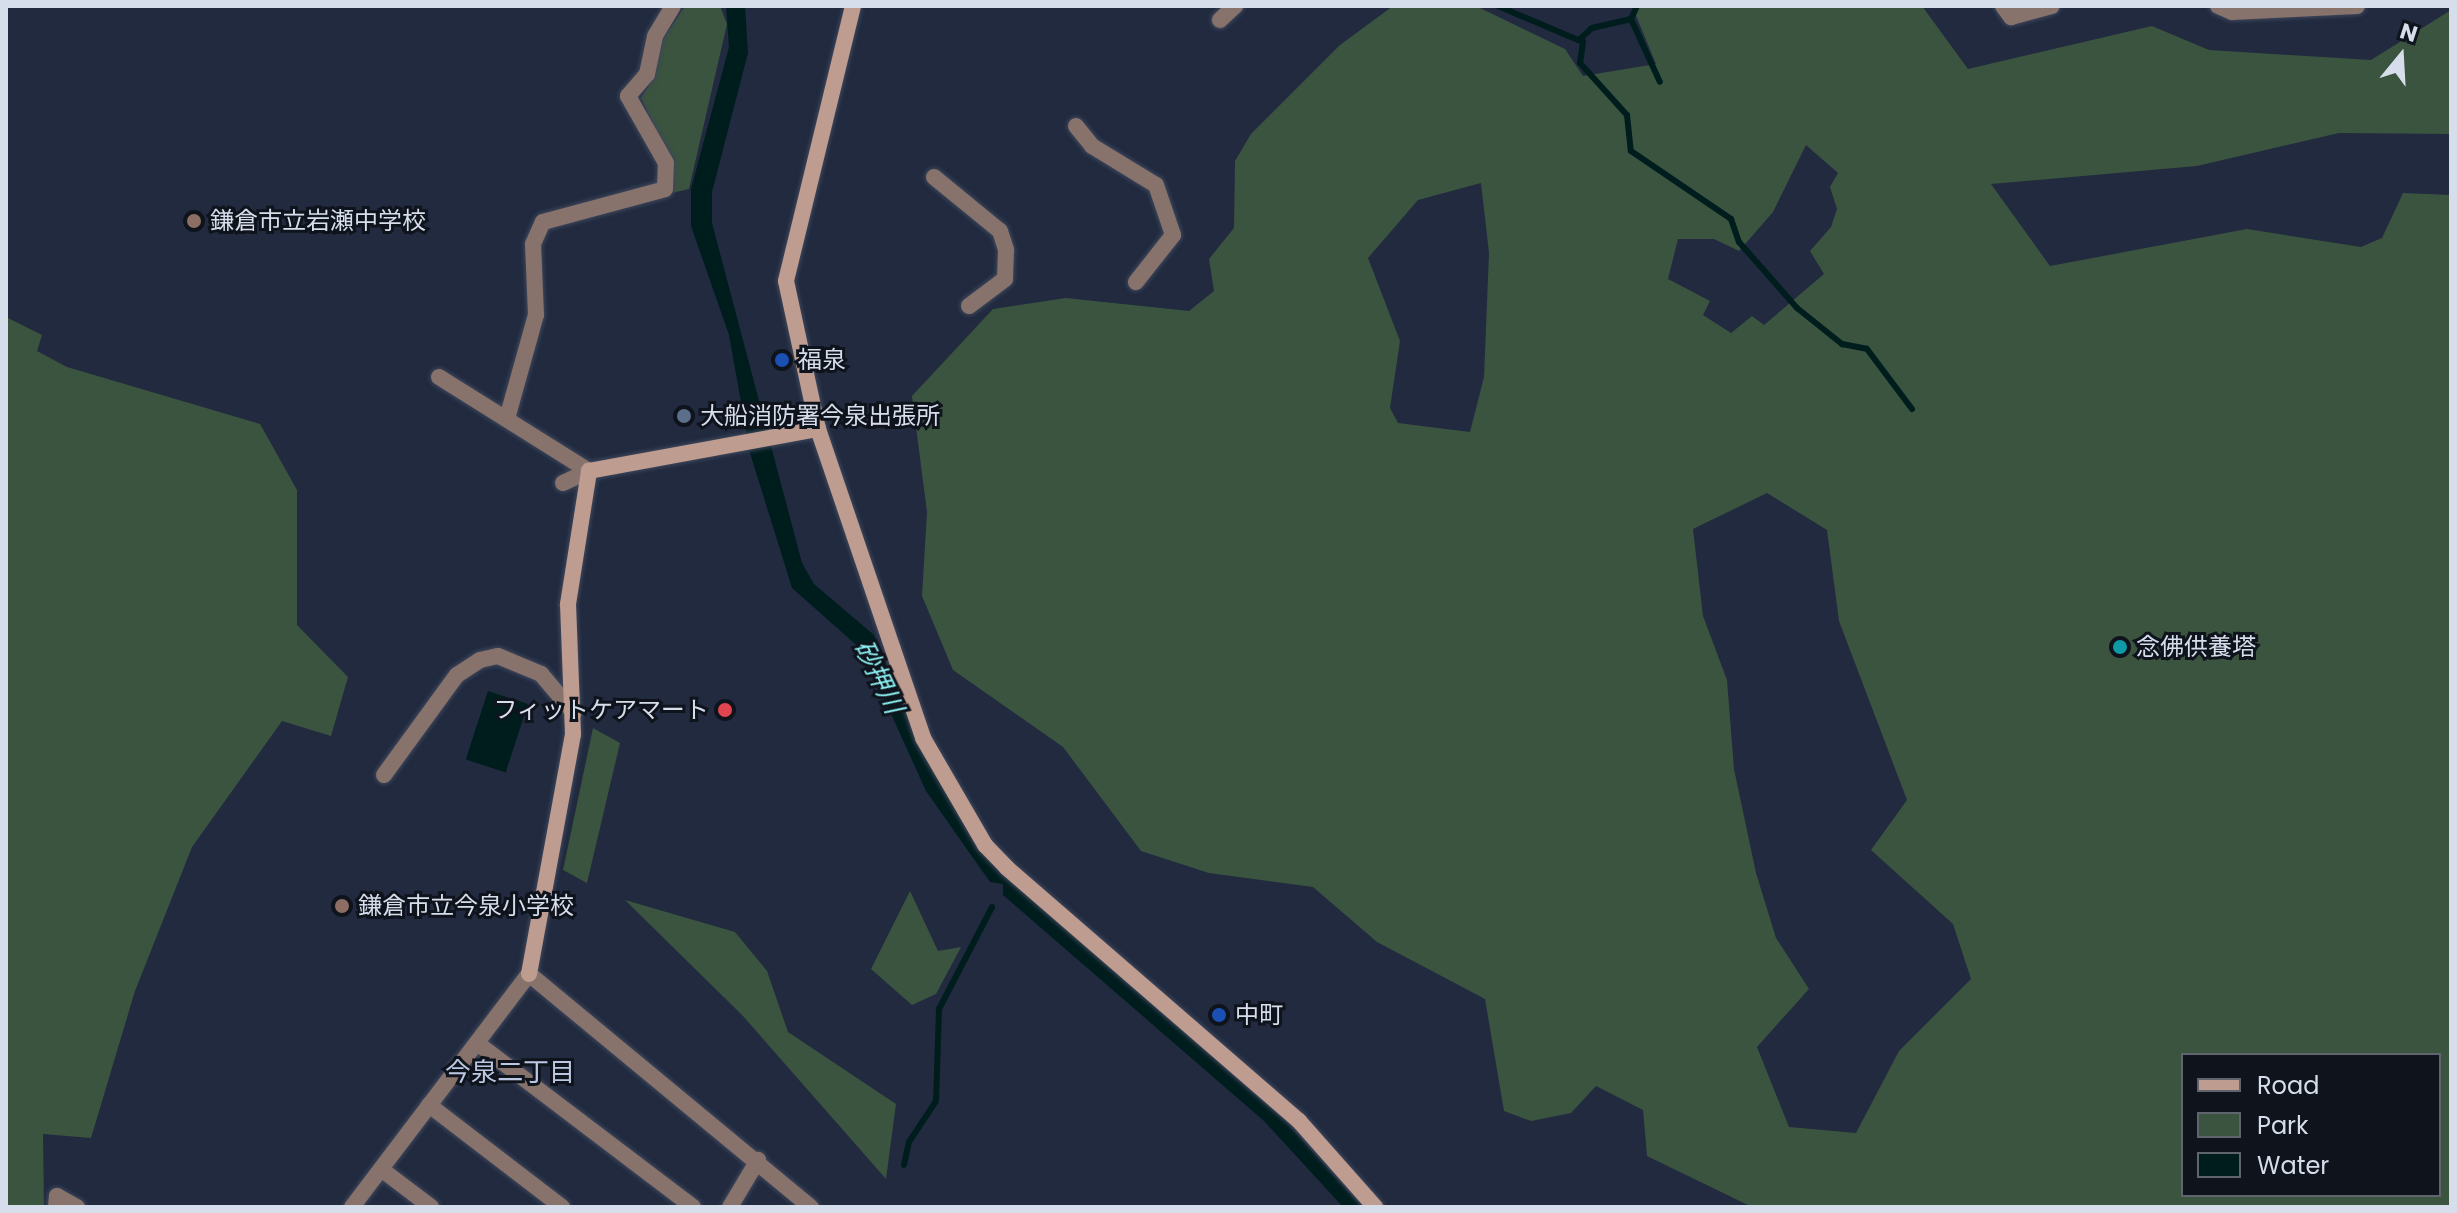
<!DOCTYPE html>
<html>
<head>
<meta charset="utf-8">
<style>
	body { margin:0 }
	#map { position:relative; width:2457px; height:1213px; overflow:hidden; background:#212a3f; font-family:Poppins,"Noto Sans JP",sans-serif }
	div>[style] { position:absolute }
	.green>* { inset:0; background:#3b543f }
	.water>* { inset:0; background:#001d1e; transform-origin:0 0 }
	.stream>* { height:6px; margin:-3px; padding:0 3px; transform-origin:3px; border-radius:3px; background:#001d1e }
	.roads { filter:drop-shadow(0 0 2px #3e475b) drop-shadow(0 0 2px #3e475b) }
	.street>* { height:16px; margin:-8px; padding:0 8px; transform-origin:8px; border-radius:8px; background:#88736c }
	.secondary>* { height:16px; margin:-8px; padding:0 8px; transform-origin:8px; border-radius:8px; background:#be9c90 }
	.dots>* { width:22px; height:22px; translate:-50% -50%; box-sizing:border-box; border:4px solid #0f131c; border-radius:50% }
	span { translate:-50% -50%; white-space:nowrap; text-align:center; line-height:1.15; -webkit-text-stroke:6px #0f131c; paint-order:stroke }
	.poi-label { font-size:24px; color:#d6ddeb }
	.left { translate:0 -50%; text-align:left }
	.right { translate:-100% -50%; text-align:right }
	.water-label { font-size:26px; color:#8cf1f3; font-style:italic }
	.neighbourhood-label { font-size:26px; color:#bcc8e3 }
	.frame { position:absolute; inset:0; border:8px solid #d6ddeb; pointer-events:none }
	.legend { position:absolute; left:2181px; top:1053px; width:260px; height:144px; box-sizing:border-box; background:#0f131c; border:2px solid #5f646f; margin:0; padding:10px 14px; list-style:none; font-size:24px; color:#d6ddeb }
	.legend li { display:flex; align-items:center; gap:16px; height:40px }
	.legend b { width:40px; border:2px solid #5f646f }
	.north { position:absolute; left:2361px; top:16px; width:80px; height:80px; -webkit-text-stroke:6px #0f131c; paint-order:stroke; rotate:18deg; font-size:22px; font-weight:700; line-height:32px; text-align:center; color:#d6ddeb }
	.north::after { content:''; display:block; margin:auto; width:28px; height:36px; background:#d6ddeb; clip-path:polygon(50% 0,100% 100%,50% 72%,0 100%) }
</style>
</head>
<body>
<div id="map">
	<div class="green">
		<i style="clip-path:polygon(685px 6px,720px 6px,727px 24px,689px 189px,672px 193px,670px 159px,641px 98px,655px 76px,656px 50px)"></i>
		<i style="clip-path:polygon(evenodd,1393px 6px,1476px 6px,1565px 49px,1583px 76px,1656px 64px,1632px 6px,1922px 6px,1968px 69px,2152px 26px,2209px 50px,2371px 60px,2451px 10px,2451px 134px,2339px 133px,2197px 166px,1991px 184px,2050px 266px,2247px 229px,2361px 247px,2382px 238px,2403px 193px,2451px 195px,2451px 1207px,1752px 1207px,1647px 1156px,1643px 1110px,1596px 1086px,1571px 1113px,1531px 1121px,1504px 1111px,1485px 999px,1377px 942px,1313px 887px,1209px 873px,1141px 851px,1063px 747px,953px 670px,922px 596px,927px 512px,912px 396px,993px 309px,1066px 298px,1189px 311px,1214px 291px,1209px 259px,1234px 228px,1235px 161px,1251px 134px,1340px 45px,1393px 6px,1806px 145px,1838px 173px,1830px 187px,1837px 209px,1831px 227px,1810px 251px,1824px 274px,1764px 325px,1752px 316px,1731px 333px,1703px 315px,1710px 301px,1668px 279px,1678px 239px,1714px 239px,1739px 251px,1773px 212px,1806px 145px,1393px 6px,1481px 183px,1489px 253px,1484px 377px,1470px 432px,1398px 423px,1390px 408px,1400px 341px,1368px 258px,1418px 200px,1481px 183px,1393px 6px,1767px 493px,1827px 530px,1839px 621px,1907px 800px,1871px 850px,1953px 924px,1971px 979px,1899px 1051px,1856px 1133px,1789px 1127px,1757px 1047px,1809px 989px,1776px 938px,1756px 873px,1734px 769px,1727px 680px,1703px 616px,1693px 529px,1767px 493px,1393px 6px,2439px 1055px,2439px 1195px,2183px 1195px,2183px 1055px,2439px 1055px)"></i>
		<i style="clip-path:polygon(6px 317px,42px 335px,37px 351px,67px 367px,260px 424px,297px 490px,297px 625px,348px 677px,331px 736px,282px 721px,192px 847px,135px 991px,91px 1138px,43px 1134px,44px 1207px,6px 1207px)"></i>
		<i style="clip-path:polygon(593px 728px,620px 743px,587px 883px,563px 870px)"></i>
		<i style="clip-path:polygon(910px 891px,938px 951px,961px 947px,936px 994px,912px 1005px,871px 969px)"></i>
		<i style="clip-path:polygon(625px 900px,735px 932px,767px 971px,788px 1032px,896px 1104px,886px 1179px,743px 1016px)"></i>
	</div>
	<div class="water">
		<i style="clip-path:polygon(726px 6px,745px 6px,748px 53px,712px 192px,712px 223px,802px 563px,814px 584px,874px 635px,932px 771px,1000px 871px,1286px 1122px,1362px 1207px,1343px 1207px,1264px 1121px,1003px 895px,1003px 884px,990px 882px,926px 791px,862px 650px,792px 588px,750px 453px,729px 335px,691px 226px,691px 189px,729px 47px)"></i>
		<i style="left:488px;top:691px;width:42px;height:72px;rotate:18deg"></i>
	</div>
	<div class="stream">
		<i style="left:1498px;top:6px;width:92px;rotate:23deg"></i>
		<i style="left:1583px;top:42px;width:21px;rotate:98deg"></i>
		<i style="left:1580px;top:63px;width:70px;rotate:47.9deg"></i>
		<i style="left:1627px;top:115px;width:36px;rotate:84deg"></i>
		<i style="left:1631px;top:151px;width:121px;rotate:34.2deg"></i>
		<i style="left:1731px;top:219px;width:24px;rotate:71deg"></i>
		<i style="left:1739px;top:242px;width:88px;rotate:48.7deg"></i>
		<i style="left:1797px;top:308px;width:58px;rotate:38.7deg"></i>
		<i style="left:1842px;top:344px;width:25px;rotate:11deg"></i>
		<i style="left:1867px;top:349px;width:75px;rotate:53.1deg"></i>
		<i style="left:1631px;top:19px;width:69px;rotate:65.3deg"></i>
		<i style="left:1580px;top:39px;width:16px;rotate:-43deg"></i>
		<i style="left:1592px;top:28px;width:40px;rotate:-13deg"></i>
		<i style="left:1631px;top:19px;width:14px;rotate:-65deg"></i>
		<i style="left:904px;top:1165px;width:24px;rotate:-78deg"></i>
		<i style="left:909px;top:1142px;width:49px;rotate:-56.6deg"></i>
		<i style="left:936px;top:1101px;width:92px;rotate:-88.1deg"></i>
		<i style="left:939px;top:1009px;width:115px;rotate:-62.5deg"></i>
	</div>
	<div class="roads">
		<div class="street">
			<i style="left:2003px;top:6px;width:14px;rotate:54deg"></i>
			<i style="left:2011px;top:17px;width:42px;rotate:-15deg"></i>
			<i style="left:2218px;top:6px;width:15px;rotate:23deg"></i>
			<i style="left:2232px;top:12px;width:125px;rotate:-2.7deg"></i>
			<i style="left:1220px;top:20px;width:21px;rotate:-43deg"></i>
			<i style="left:1076px;top:126px;width:26px;rotate:51deg"></i>
			<i style="left:1092px;top:146px;width:75px;rotate:31.4deg"></i>
			<i style="left:1156px;top:185px;width:53px;rotate:71.2deg"></i>
			<i style="left:1173px;top:235px;width:60px;rotate:128.2deg"></i>
			<i style="left:934px;top:177px;width:85px;rotate:39.3deg"></i>
			<i style="left:1000px;top:231px;width:20px;rotate:72deg"></i>
			<i style="left:1006px;top:250px;width:29px;rotate:92deg"></i>
			<i style="left:1005px;top:279px;width:45px;rotate:143.1deg"></i>
			<i style="left:439px;top:377px;width:177px;rotate:32.1deg"></i>
			<i style="left:508px;top:415px;width:104px;rotate:-74.4deg"></i>
			<i style="left:536px;top:315px;width:71px;rotate:-92.4deg"></i>
			<i style="left:533px;top:244px;width:24px;rotate:-66deg"></i>
			<i style="left:543px;top:222px;width:126px;rotate:-15.1deg"></i>
			<i style="left:665px;top:189px;width:26px;rotate:-88deg"></i>
			<i style="left:666px;top:163px;width:77px;rotate:-119.6deg"></i>
			<i style="left:628px;top:96px;width:29px;rotate:-49deg"></i>
			<i style="left:647px;top:74px;width:39px;rotate:-78deg"></i>
			<i style="left:655px;top:36px;width:35px;rotate:-59deg"></i>
			<i style="left:563px;top:483px;width:29px;rotate:-25deg"></i>
			<i style="left:384px;top:775px;width:124px;rotate:-53.9deg"></i>
			<i style="left:457px;top:675px;width:27px;rotate:-33deg"></i>
			<i style="left:480px;top:660px;width:18px;rotate:-13deg"></i>
			<i style="left:498px;top:656px;width:47px;rotate:22.7deg"></i>
			<i style="left:541px;top:674px;width:51px;rotate:49.8deg"></i>
			<i style="left:477px;top:1043px;width:271px;rotate:37.2deg"></i>
			<i style="left:429px;top:1105px;width:168px;rotate:37.5deg"></i>
			<i style="left:381px;top:1169px;width:63px;rotate:37.2deg"></i>
			<i style="left:56px;top:1207px;width:11px;rotate:-85deg"></i>
			<i style="left:57px;top:1196px;width:23px;rotate:29deg"></i>
			<i style="left:352px;top:1207px;width:293px;rotate:-52.8deg"></i>
			<i style="left:529px;top:974px;width:366px;rotate:39.6deg"></i>
			<i style="left:730px;top:1207px;width:55px;rotate:-59.2deg"></i>
		</div>
		<div class="secondary">
			<i style="left:853px;top:6px;width:283px;rotate:103.7deg"></i>
			<i style="left:786px;top:281px;width:151px;rotate:77.8deg"></i>
			<i style="left:818px;top:429px;width:326px;rotate:71.2deg"></i>
			<i style="left:923px;top:738px;width:124px;rotate:59.9deg"></i>
			<i style="left:985px;top:845px;width:32px;rotate:46deg"></i>
			<i style="left:1007px;top:868px;width:386px;rotate:40.9deg"></i>
			<i style="left:1299px;top:1121px;width:115px;rotate:48.5deg"></i>
			<i style="left:529px;top:974px;width:244px;rotate:-79.6deg"></i>
			<i style="left:573px;top:734px;width:130px;rotate:-92.2deg"></i>
			<i style="left:568px;top:604px;width:135px;rotate:-81deg"></i>
			<i style="left:589px;top:471px;width:233px;rotate:-10.4deg"></i>
		</div>
	</div>
	<div class="dots">
		<i style="left:194px;top:221px;background:#8d6e63"></i>
		<i style="left:782px;top:360px;background:#1a4fb4"></i>
		<i style="left:684px;top:416px;background:#5c6f8a"></i>
		<i style="left:2120px;top:647px;background:#0f9aa8"></i>
		<i style="left:725px;top:710px;background:#e0444e"></i>
		<i style="left:342px;top:906px;background:#8d6e63"></i>
		<i style="left:1219px;top:1015px;background:#1a4fb4"></i>
	</div>
	<div class="poi-label">
		<span class="left" style="left:210px;top:221px">鎌倉市立岩瀬中学校</span>
		<span class="left" style="left:798px;top:360px">福泉</span>
		<span class="left" style="left:700px;top:416px">大船消防署今泉出張所</span>
		<span class="left" style="left:2136px;top:647px">念佛供養塔</span>
		<span class="right" style="left:709px;top:710px">フィットケアマート</span>
		<span class="left" style="left:358px;top:906px">鎌倉市立今泉小学校</span>
		<span class="left" style="left:1235px;top:1015px">中町</span>
	</div>
	<div class="water-label">
		<span style="left:878px;top:677px;rotate:64deg">砂押川</span>
	</div>
	<div class="neighbourhood-label">
		<span style="left:510px;top:1073px">今泉二丁目</span>
	</div>
	<div class="frame"></div>
	<ul class="legend">
	<li><b style="height:10px;background:#be9c90"></b>Road</li>
	<li><b style="height:22px;background:#3b543f"></b>Park</li>
	<li><b style="height:22px;background:#001d1e"></b>Water</li>
	</ul>
	<div class="north">N</div>
</div>
</body>
</html>
